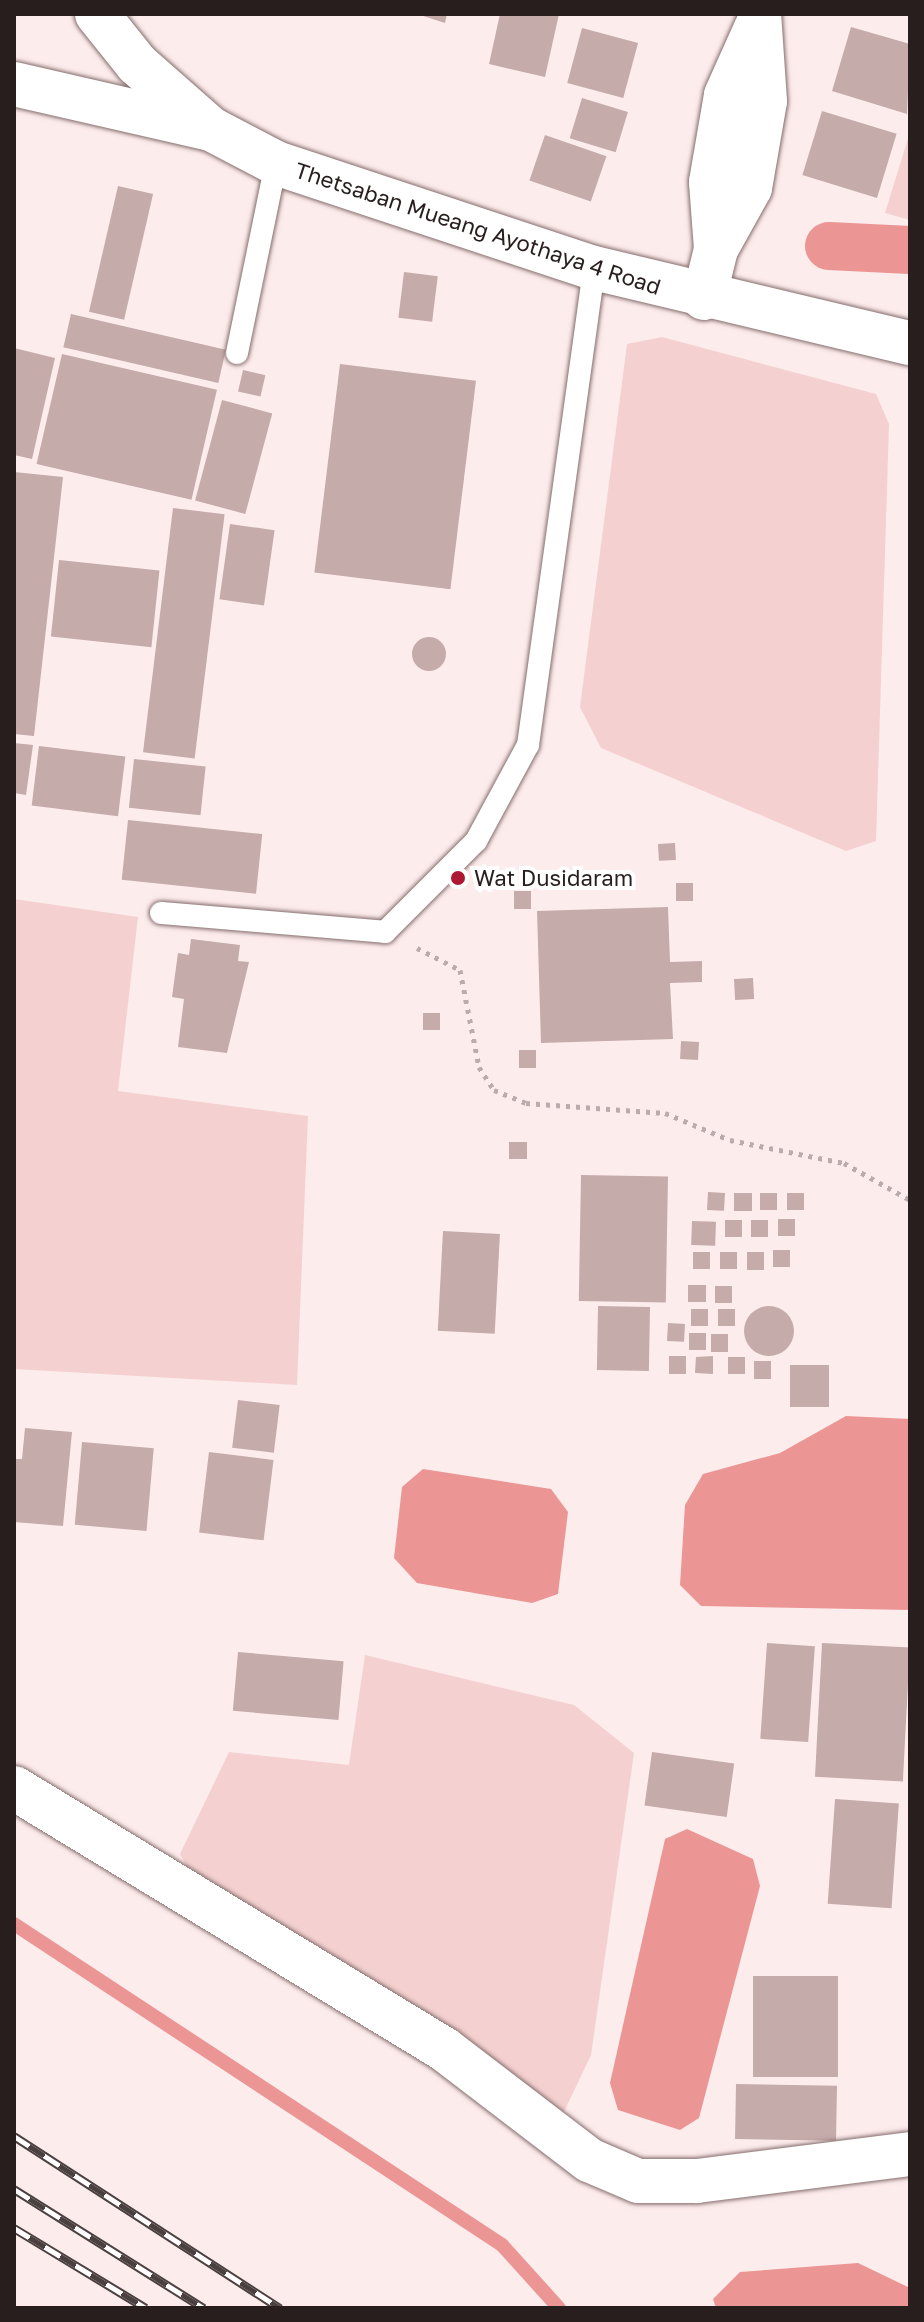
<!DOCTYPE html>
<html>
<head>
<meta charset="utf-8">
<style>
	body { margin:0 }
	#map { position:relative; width:924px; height:2322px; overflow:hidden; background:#fdecec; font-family:"Golos Text",sans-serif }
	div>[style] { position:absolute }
	.green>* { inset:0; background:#f4d1d0 }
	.water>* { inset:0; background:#eb9595 }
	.stream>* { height:14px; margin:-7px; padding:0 7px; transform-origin:7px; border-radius:7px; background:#eb9595 }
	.canal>* { height:48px; margin:-24px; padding:0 24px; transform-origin:24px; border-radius:24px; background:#eb9595 }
	.building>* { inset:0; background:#c5abaa; transform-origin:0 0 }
	.round { border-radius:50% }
	.path>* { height:5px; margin-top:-2.5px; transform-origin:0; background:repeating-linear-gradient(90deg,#baacac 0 4px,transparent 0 10px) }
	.roads { filter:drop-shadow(0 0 2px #846d6c) drop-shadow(0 0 2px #846d6c) }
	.service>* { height:22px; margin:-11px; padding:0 11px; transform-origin:11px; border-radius:11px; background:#fff }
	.minor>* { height:44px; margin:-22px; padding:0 22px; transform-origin:22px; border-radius:22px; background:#fff }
	.tertiary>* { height:44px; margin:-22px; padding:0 22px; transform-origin:22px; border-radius:22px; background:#fff }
	.rail>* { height:9px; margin-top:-4.5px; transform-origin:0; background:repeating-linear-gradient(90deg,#fff 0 18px,#4b4040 0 36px); box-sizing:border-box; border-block:2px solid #4b4040 }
	.dots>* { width:22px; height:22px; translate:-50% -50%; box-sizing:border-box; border:4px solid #fff; border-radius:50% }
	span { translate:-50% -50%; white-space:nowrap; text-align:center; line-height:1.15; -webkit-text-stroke:8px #fff; paint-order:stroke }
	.street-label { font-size:22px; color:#281e1e }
	.poi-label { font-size:22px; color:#281e1e }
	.left { translate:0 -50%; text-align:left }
	.frame { position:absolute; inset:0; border:16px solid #281e1e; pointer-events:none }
</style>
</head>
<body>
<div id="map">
	<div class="green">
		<i style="clip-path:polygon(910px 132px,910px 220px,885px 213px)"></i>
		<i style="clip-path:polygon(662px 337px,876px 394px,889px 424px,876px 841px,846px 851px,601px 748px,580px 707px,627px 344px)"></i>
		<i style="clip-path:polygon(14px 899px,138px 917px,118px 1091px,308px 1116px,297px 1385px,14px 1369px)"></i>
		<i style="clip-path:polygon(365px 1655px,574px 1705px,634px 1753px,591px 2055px,562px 2116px,457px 2031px,187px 1867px,180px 1854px,229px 1752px,349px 1765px)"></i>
	</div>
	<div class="water">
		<i style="clip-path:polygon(846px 1416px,910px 1419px,910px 1610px,701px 1606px,680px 1585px,685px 1505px,703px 1474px,780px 1453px)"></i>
		<i style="clip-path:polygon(423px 1469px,551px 1489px,568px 1512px,558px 1594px,532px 1603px,417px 1583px,394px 1558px,402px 1487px)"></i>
		<i style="clip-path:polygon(687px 1829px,753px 1859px,760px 1886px,699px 2118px,680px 2130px,618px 2110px,610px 2083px,665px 1839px)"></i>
		<i style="clip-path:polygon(858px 2263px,910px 2288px,910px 2308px,716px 2308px,713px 2299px,740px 2272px)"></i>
	</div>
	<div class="stream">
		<i style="left:14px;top:1924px;width:584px;rotate:33.34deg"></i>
		<i style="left:502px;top:2245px;width:85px;rotate:47.9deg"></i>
	</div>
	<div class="canal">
		<i style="left:829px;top:246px;width:81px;rotate:2.8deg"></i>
	</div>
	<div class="building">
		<i style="clip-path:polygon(417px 14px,447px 14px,445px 23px)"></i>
		<i style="clip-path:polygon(500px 14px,559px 14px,545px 77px,489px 64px)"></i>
		<i style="clip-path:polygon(851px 27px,910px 44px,907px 114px,832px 91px)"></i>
		<i style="left:582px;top:28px;width:58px;height:57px;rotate:15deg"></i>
		<i style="left:582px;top:98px;width:48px;height:42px;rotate:17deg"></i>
		<i style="left:822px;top:111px;width:78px;height:67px;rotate:17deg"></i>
		<i style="left:545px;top:135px;width:65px;height:48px;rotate:19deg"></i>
		<i style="left:118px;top:186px;width:36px;height:129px;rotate:13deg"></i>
		<i style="left:404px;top:272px;width:34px;height:46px;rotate:7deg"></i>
		<i style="left:71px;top:314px;width:159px;height:34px;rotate:13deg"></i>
		<i style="clip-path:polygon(14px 348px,55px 358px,32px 459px,14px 455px)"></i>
		<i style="left:62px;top:354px;width:159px;height:113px;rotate:13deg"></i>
		<i style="left:340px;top:364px;width:137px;height:210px;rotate:7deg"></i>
		<i style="left:243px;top:370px;width:23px;height:22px;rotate:13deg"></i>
		<i style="left:222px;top:400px;width:52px;height:104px;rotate:15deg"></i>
		<i style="clip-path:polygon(14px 472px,63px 477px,34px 736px,14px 734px)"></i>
		<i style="left:173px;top:508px;width:52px;height:246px;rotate:7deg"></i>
		<i style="left:230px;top:524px;width:45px;height:76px;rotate:8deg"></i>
		<i style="left:59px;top:560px;width:101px;height:77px;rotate:6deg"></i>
		<i class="round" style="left:412px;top:637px;width:34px;height:34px"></i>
		<i style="clip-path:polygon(14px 743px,33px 745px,26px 795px,14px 793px)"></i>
		<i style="left:39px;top:746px;width:87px;height:60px;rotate:7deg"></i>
		<i style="left:134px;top:759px;width:72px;height:49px;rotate:6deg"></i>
		<i style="left:128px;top:820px;width:135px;height:60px;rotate:6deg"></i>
		<i style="left:675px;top:843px;width:17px;height:17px;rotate:87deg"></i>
		<i style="left:693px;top:883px;width:18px;height:17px;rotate:90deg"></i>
		<i style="left:531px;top:891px;width:18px;height:17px;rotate:90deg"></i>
		<i style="clip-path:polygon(668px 907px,670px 962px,702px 961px,702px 982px,670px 983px,673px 1039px,541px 1043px,537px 911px)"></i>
		<i style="clip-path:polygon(191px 939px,240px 945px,238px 961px,249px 962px,227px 1053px,178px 1047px,184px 999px,172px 997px,178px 953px,189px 955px)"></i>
		<i style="left:753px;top:978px;width:21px;height:19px;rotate:87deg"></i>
		<i style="left:440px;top:1013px;width:17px;height:17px;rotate:90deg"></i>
		<i style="left:699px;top:1042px;width:18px;height:18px;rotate:93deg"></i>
		<i style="left:519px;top:1050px;width:17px;height:18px"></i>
		<i style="left:527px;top:1142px;width:17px;height:18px;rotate:90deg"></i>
		<i style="left:581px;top:1175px;width:87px;height:126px;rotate:1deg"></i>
		<i style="left:708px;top:1192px;width:17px;height:18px;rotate:3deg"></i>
		<i style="left:734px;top:1193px;width:18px;height:18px"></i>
		<i style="left:760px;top:1193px;width:17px;height:17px"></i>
		<i style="left:787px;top:1193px;width:17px;height:17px"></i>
		<i style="left:778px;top:1219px;width:17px;height:17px"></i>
		<i style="left:725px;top:1220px;width:17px;height:17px"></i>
		<i style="left:751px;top:1220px;width:17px;height:17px"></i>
		<i style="left:692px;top:1221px;width:24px;height:24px;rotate:2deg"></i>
		<i style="left:443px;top:1231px;width:57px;height:100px;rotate:3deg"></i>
		<i style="left:773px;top:1250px;width:17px;height:17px"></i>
		<i style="left:693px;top:1252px;width:17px;height:17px"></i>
		<i style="left:720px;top:1252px;width:17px;height:17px"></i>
		<i style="left:747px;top:1252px;width:17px;height:18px"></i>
		<i style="left:688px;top:1285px;width:18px;height:17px"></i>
		<i style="left:715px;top:1286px;width:17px;height:17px"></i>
		<i style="left:598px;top:1306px;width:52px;height:64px;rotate:1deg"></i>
		<i class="round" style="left:744px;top:1306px;width:50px;height:50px"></i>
		<i style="left:691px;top:1309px;width:17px;height:17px"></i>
		<i style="left:718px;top:1309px;width:17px;height:17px"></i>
		<i style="left:668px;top:1323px;width:17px;height:18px;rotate:3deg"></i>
		<i style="left:689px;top:1333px;width:17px;height:17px"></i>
		<i style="left:728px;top:1334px;width:18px;height:17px;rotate:90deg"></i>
		<i style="left:669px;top:1356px;width:17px;height:18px"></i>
		<i style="clip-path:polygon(713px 1356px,713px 1374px,695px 1373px,696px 1357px)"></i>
		<i style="left:728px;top:1357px;width:17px;height:17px"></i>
		<i style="left:754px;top:1361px;width:17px;height:18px"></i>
		<i style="left:790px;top:1365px;width:39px;height:42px"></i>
		<i style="left:238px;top:1400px;width:42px;height:48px;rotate:7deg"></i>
		<i style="clip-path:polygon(25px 1428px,72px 1432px,63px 1526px,14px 1522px,14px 1429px,16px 1459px,22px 1459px)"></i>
		<i style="left:82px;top:1442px;width:72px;height:83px;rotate:5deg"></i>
		<i style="left:209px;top:1452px;width:65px;height:81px;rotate:7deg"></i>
		<i style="left:767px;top:1643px;width:48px;height:96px;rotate:4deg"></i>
		<i style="left:822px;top:1643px;width:88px;height:134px;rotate:3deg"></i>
		<i style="left:238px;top:1652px;width:106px;height:59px;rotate:5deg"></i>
		<i style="left:652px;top:1752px;width:83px;height:54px;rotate:8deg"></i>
		<i style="left:835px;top:1799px;width:64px;height:105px;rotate:4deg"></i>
		<i style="left:753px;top:1976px;width:85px;height:101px"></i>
		<i style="left:736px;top:2084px;width:101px;height:55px;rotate:1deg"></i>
	</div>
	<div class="path">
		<i style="left:417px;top:948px;width:48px;rotate:27.1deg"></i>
		<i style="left:460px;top:970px;width:99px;rotate:78.9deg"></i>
		<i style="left:479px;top:1067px;width:27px;rotate:57deg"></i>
		<i style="left:494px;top:1090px;width:35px;rotate:22deg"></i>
		<i style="left:526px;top:1103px;width:139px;rotate:4.1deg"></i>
		<i style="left:665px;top:1113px;width:70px;rotate:22.6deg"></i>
		<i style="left:730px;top:1140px;width:116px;rotate:11.4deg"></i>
		<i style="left:844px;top:1163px;width:76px;rotate:29.3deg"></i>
	</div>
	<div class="roads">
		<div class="service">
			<i style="left:237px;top:353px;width:194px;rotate:-78.4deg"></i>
			<i style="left:161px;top:913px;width:225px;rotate:4.8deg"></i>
			<i style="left:385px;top:932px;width:129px;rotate:-45deg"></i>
			<i style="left:476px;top:841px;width:109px;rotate:-61.6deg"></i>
			<i style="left:528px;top:745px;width:482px;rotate:-82.1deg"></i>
		</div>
		<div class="minor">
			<i style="left:14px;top:84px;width:202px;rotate:12.9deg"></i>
			<i style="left:716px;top:249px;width:67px;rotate:-94.3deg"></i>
			<i style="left:711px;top:182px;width:88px;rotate:-80.2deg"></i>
			<i style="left:726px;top:95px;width:73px;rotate:-65.9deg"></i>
			<i style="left:704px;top:298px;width:50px;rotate:-76.2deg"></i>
			<i style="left:716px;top:249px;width:70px;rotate:-60.9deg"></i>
			<i style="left:750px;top:188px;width:88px;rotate:-80.2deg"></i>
			<i style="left:765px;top:101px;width:87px;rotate:-93.9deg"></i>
			<i style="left:14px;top:1788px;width:503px;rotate:31.26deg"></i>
			<i style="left:444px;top:2049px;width:183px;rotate:37.4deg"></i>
			<i style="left:589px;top:2160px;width:53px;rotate:23.2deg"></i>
			<i style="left:638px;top:2181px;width:59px"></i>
			<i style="left:697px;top:2181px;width:215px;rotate:-7.2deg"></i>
		</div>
		<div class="tertiary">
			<i style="left:97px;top:14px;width:64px;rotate:51.3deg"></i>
			<i style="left:137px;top:64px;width:98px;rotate:41.3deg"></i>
			<i style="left:211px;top:129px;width:73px;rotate:27.6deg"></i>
			<i style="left:276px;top:163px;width:335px;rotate:18.3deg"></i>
			<i style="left:594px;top:268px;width:325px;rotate:13.4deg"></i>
		</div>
	</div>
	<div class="rail">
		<i style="left:14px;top:2136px;width:317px;rotate:32.9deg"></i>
		<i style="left:14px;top:2189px;width:224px;rotate:32.1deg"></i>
		<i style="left:14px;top:2228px;width:154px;rotate:31.2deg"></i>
	</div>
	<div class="dots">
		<i style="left:458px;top:878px;background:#ad1931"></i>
	</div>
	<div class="street-label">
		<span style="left:478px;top:228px;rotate:18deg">Thetsaban Mueang Ayothaya 4 Road</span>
	</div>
	<div class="poi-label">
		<span class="left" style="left:474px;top:878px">Wat Dusidaram</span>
	</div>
	<div class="frame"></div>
</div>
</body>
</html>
